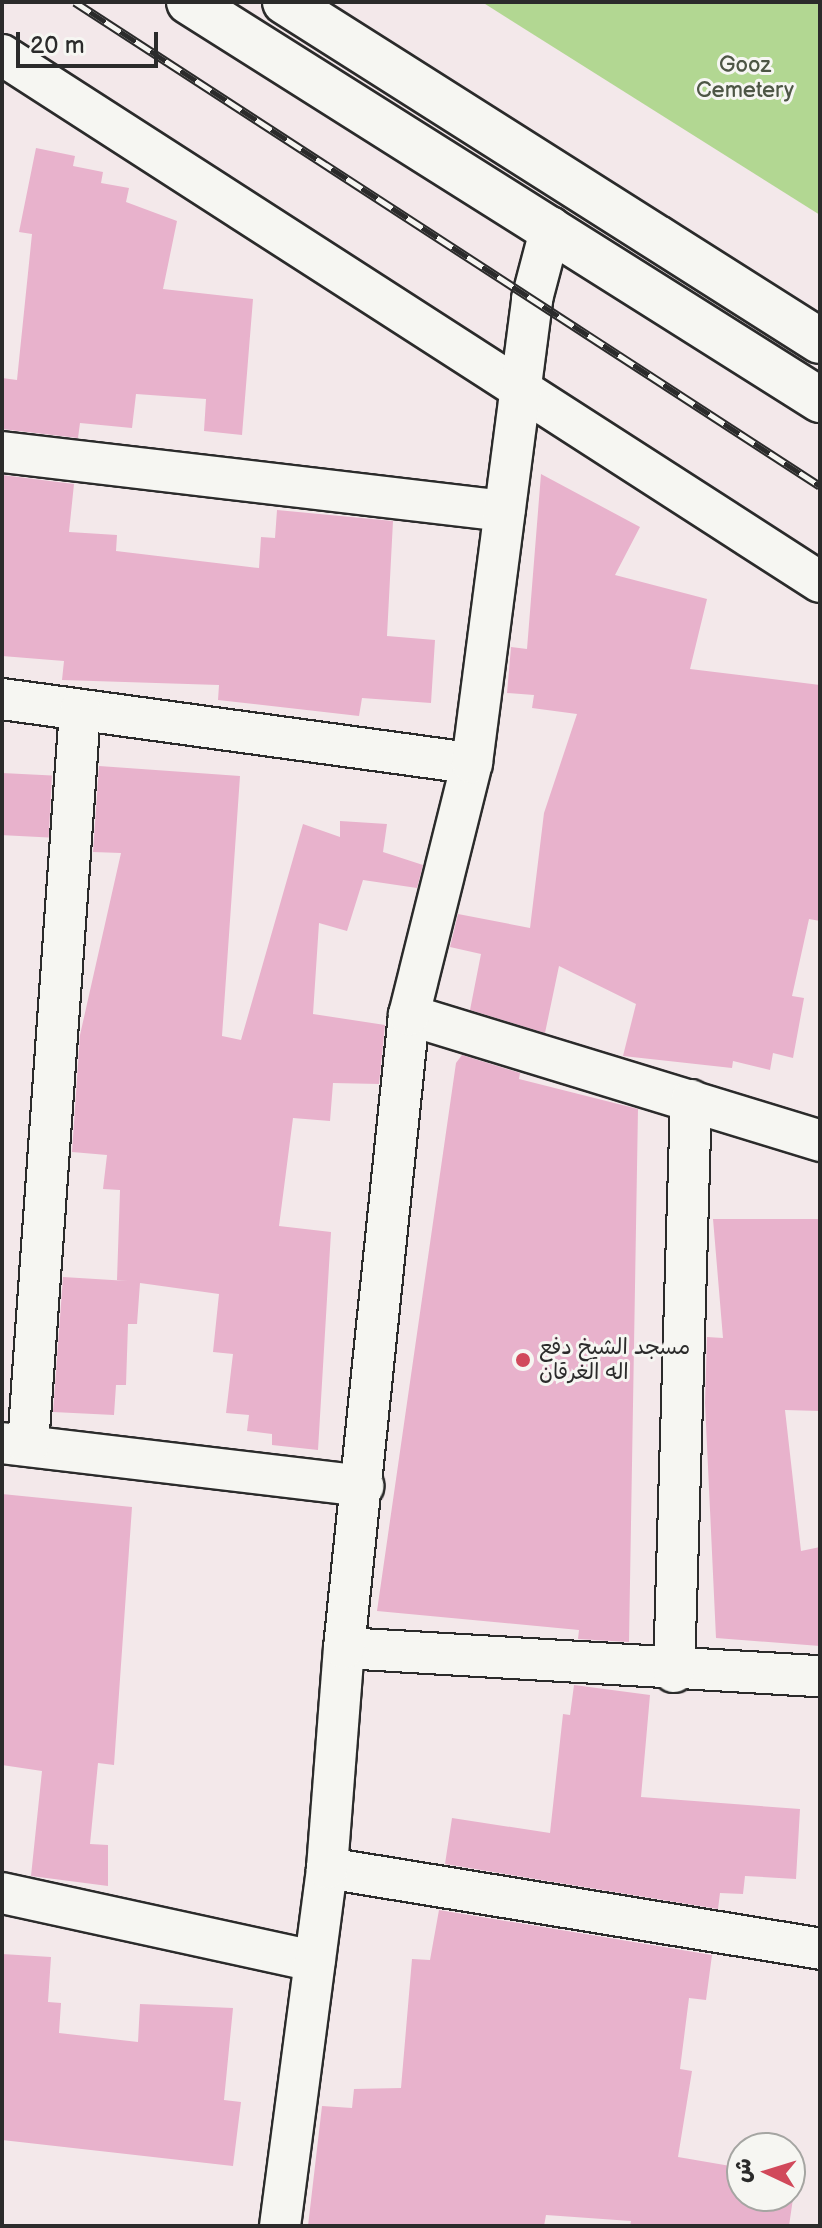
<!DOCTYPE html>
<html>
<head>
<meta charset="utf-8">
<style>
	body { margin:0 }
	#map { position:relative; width:822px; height:2228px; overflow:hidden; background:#f3e8ea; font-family:"Balsamiq Sans","Playpen Sans Arabic",sans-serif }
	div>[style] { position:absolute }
	.green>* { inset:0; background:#b2d792 }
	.building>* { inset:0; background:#e8b2cc; transform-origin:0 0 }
	.roads { filter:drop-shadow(2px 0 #2b2b2b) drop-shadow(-2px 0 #2b2b2b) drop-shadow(0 2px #2b2b2b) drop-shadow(0 -2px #2b2b2b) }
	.minor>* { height:40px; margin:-20px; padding:0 20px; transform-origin:20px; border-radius:20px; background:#f6f6f2 }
	.secondary>* { height:44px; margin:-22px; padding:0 22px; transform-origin:22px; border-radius:22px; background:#f6f6f2 }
	.rail>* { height:9px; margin-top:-4.5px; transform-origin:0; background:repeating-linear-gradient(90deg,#f6f6f2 0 18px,#2b2b2b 0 36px); box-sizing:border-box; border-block:2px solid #2b2b2b }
	.dots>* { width:22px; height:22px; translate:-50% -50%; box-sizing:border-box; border:4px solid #f6f6f2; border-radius:50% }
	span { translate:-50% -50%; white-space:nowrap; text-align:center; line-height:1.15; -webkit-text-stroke:6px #f6f6f2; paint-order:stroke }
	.park-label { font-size:22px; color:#4d5645 }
	.poi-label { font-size:22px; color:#2b2b2b }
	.left { translate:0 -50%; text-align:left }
	.frame { position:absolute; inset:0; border:4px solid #2b2b2b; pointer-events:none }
	.north { position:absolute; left:726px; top:2132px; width:80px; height:80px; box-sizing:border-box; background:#f6f6f2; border:2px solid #a5a5a2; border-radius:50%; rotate:274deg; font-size:22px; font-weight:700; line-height:32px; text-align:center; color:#2b2b2b }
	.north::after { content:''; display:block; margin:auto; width:28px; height:36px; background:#d1495b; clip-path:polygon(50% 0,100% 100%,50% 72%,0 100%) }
	.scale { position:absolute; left:16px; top:32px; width:142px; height:36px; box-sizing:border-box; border:4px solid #2b2b2b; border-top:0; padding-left:10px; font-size:24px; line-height:28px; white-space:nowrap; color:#2b2b2b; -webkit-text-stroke:6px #f6f6f2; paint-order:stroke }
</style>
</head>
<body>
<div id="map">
	<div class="green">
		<i style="clip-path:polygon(482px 2px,820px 2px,820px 215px)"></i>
	</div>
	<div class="building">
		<i style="clip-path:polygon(36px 148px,75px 156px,73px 166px,103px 172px,101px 183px,129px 188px,126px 202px,177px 221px,163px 289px,253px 299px,242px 435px,204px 431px,206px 399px,136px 394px,132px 428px,80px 423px,78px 438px,2px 429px,2px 378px,17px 380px,32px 234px,19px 232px)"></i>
		<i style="clip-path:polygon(541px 474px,640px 527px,615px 575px,707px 599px,690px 669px,820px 685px,820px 921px,809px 919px,792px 996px,804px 998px,793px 1058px,773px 1053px,770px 1070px,733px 1061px,732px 1068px,623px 1056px,636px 1004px,559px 966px,545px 1033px,470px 1010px,481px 954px,450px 947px,458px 914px,530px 928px,544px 813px,577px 714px,532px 708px,534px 695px,507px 693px,511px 647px,527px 649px)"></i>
		<i style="clip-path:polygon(2px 475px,74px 484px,69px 532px,117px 535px,116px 551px,259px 568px,261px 537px,275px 538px,277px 510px,393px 521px,387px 636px,435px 640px,431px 703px,362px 698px,359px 716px,218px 700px,219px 685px,62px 680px,64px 661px,2px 656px)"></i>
		<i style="clip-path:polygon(99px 766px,240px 776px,222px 1036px,241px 1040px,303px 824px,340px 837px,340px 821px,387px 824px,383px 852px,423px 865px,417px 888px,363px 880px,347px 931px,319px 923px,313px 1014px,385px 1025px,379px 1084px,333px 1083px,330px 1121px,293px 1118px,279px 1226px,331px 1232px,318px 1450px,272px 1445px,272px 1434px,247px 1431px,249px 1415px,226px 1413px,233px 1354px,213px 1352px,219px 1294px,140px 1283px,137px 1324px,128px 1324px,126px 1385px,116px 1385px,114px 1415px,53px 1412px,63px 1277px,128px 1281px,117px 1280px,120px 1190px,103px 1189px,107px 1155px,72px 1152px,80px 1035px,121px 853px,93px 852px)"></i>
		<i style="left:2px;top:773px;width:50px;height:62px;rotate:3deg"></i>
		<i style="clip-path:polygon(462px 1055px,520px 1073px,519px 1079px,638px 1109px,629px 1642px,578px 1639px,579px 1630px,377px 1611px,456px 1063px)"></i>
		<i style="clip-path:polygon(713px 1219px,820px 1219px,820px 1411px,785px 1410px,801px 1551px,820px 1547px,820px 1646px,716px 1638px,705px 1403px,707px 1337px,723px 1338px)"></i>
		<i style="clip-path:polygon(2px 1494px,132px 1507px,114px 1765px,98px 1763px,90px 1844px,108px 1845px,108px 1886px,31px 1876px,42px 1771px,2px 1765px)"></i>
		<i style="clip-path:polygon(574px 1685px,650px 1695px,641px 1797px,800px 1809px,796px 1879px,745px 1876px,743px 1894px,720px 1893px,718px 1909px,445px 1864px,452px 1818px,550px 1833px,563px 1714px,570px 1715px)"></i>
		<i style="clip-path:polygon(439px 1910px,712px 1955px,706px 2000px,689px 1998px,680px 2069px,692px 2071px,678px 2157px,742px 2168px,742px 2196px,790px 2196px,790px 2177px,796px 2178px,789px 2226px,630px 2226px,631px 2221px,546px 2215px,544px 2226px,308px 2226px,322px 2106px,352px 2108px,354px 2089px,401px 2088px,412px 1959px,430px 1960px)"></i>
		<i style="clip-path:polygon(2px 1954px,51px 1957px,48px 2002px,61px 2003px,59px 2033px,138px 2042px,140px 2004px,233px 2008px,224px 2100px,241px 2102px,233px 2166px,2px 2140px)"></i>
	</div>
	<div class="roads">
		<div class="minor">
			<i style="left:2px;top:55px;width:973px;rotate:32.79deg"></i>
			<i style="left:2px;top:452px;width:506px;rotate:6.69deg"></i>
			<i style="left:2px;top:699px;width:474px;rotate:7.8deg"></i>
			<i style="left:409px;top:1015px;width:430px;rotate:17deg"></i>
			<i style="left:2px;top:1443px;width:364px;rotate:6.8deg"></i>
			<i style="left:28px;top:1445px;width:737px;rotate:-85.95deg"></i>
			<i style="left:344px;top:1648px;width:477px;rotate:3.4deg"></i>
			<i style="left:674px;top:1672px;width:572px;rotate:-88.3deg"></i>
			<i style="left:327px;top:1868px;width:500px;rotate:9.3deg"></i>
			<i style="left:2px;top:1893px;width:320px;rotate:12.3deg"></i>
			<i style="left:280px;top:2226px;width:361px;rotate:-82.5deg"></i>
			<i style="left:327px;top:1868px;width:221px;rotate:-85.6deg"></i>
			<i style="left:344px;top:1648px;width:636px;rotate:-84.14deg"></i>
			<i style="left:409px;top:1015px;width:260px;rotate:-76deg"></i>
			<i style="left:472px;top:763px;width:468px;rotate:-82.6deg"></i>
			<i style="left:532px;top:299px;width:74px;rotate:-75.2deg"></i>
		</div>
		<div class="secondary">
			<i style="left:189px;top:2px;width:746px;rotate:32.24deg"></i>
			<i style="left:285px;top:2px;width:633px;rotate:32.36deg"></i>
		</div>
	</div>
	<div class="rail">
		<i style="left:75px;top:2px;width:888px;rotate:33.01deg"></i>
	</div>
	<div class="dots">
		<i style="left:523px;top:1360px;background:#d1495b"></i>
	</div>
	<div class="park-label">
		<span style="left:745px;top:78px">Gooz<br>Cemetery</span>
	</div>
	<div class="poi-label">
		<span class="left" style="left:539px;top:1360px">مسجد الشيخ دفع<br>اله الغرقان</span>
	</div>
	<div class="frame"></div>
	<div class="north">ش</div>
	<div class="scale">20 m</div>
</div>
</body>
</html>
